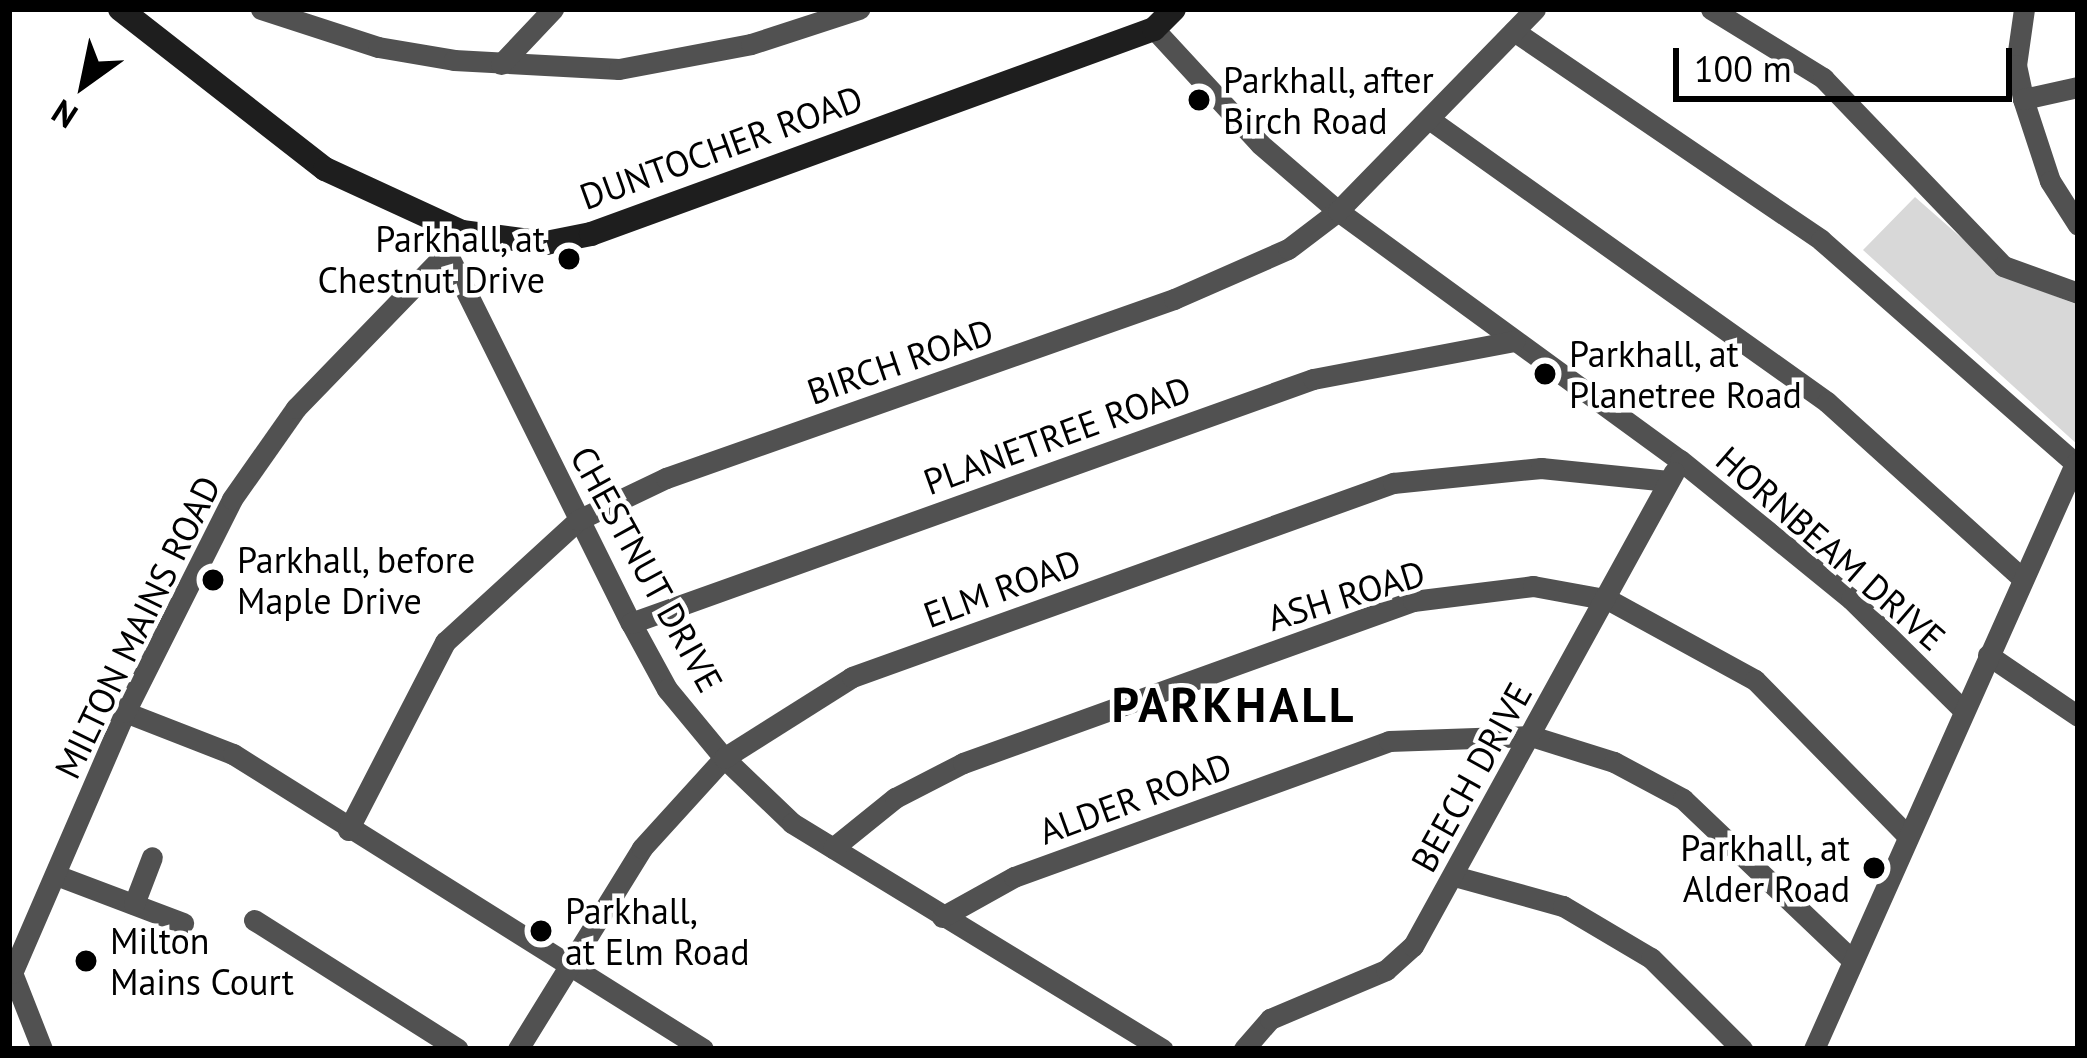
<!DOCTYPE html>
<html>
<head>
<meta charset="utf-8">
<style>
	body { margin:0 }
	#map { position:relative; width:2087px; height:1058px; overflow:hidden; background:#fff; font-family:"PT Sans",sans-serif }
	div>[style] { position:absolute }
	.green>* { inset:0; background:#d8d8d8 }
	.minor>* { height:21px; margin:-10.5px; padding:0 10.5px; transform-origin:10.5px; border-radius:10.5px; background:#515151 }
	.secondary>* { height:24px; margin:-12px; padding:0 12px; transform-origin:12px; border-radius:12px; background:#1e1e1e }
	.dots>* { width:33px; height:33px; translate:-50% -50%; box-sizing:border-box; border:6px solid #fff; border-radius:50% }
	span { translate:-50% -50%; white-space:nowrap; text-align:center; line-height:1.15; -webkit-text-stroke:9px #fff; paint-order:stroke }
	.poi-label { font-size:36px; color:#000 }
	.left { translate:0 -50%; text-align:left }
	.right { translate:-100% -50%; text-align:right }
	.street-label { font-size:36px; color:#000 }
	.district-label { font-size:48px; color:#000; font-weight:700; letter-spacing:3px }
	.frame { position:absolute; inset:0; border:12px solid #000; pointer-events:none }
	.north { position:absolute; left:24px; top:24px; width:120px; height:120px; -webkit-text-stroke:9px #fff; paint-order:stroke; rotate:213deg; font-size:33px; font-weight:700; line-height:48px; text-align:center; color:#000 }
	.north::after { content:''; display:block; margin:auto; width:42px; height:54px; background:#000; clip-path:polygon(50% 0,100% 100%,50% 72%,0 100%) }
	.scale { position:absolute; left:1673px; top:48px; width:339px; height:54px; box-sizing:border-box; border:6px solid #000; border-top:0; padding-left:15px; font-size:36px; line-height:42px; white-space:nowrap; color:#000; -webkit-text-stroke:9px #fff; paint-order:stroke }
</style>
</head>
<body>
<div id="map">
	<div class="green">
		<i style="clip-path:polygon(1915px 197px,2006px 277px,2078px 305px,2078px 445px,1863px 250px)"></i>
	</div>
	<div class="minor">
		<i style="left:261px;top:9px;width:123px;rotate:18deg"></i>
		<i style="left:378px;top:47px;width:77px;rotate:9.7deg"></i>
		<i style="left:454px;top:60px;width:165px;rotate:3.1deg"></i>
		<i style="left:619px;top:69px;width:134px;rotate:-10.7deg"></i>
		<i style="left:751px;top:44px;width:114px;rotate:-18deg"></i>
		<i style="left:1711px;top:9px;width:132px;rotate:31.6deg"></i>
		<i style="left:1823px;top:78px;width:260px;rotate:46.2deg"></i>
		<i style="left:2003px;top:266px;width:80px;rotate:19.8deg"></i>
		<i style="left:2024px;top:9px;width:57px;rotate:98.1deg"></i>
		<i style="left:2016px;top:65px;width:35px;rotate:78deg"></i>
		<i style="left:2023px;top:99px;width:86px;rotate:71.8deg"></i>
		<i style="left:2050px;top:181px;width:52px;rotate:57.5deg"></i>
		<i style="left:1154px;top:29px;width:156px;rotate:47.3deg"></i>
		<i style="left:1260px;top:144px;width:103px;rotate:40.7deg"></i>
		<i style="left:1338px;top:211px;width:423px;rotate:36.1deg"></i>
		<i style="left:1680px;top:460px;width:220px;rotate:39.1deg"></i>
		<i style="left:1851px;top:599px;width:158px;rotate:44.7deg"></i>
		<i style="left:1514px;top:31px;width:371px;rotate:34.2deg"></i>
		<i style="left:1821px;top:240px;width:342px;rotate:41.3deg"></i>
		<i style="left:501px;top:64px;width:76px;rotate:-46.6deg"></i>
		<i style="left:2023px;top:99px;width:56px;rotate:-12.3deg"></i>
		<i style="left:1429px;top:119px;width:488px;rotate:35.4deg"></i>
		<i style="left:1827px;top:402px;width:263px;rotate:42.1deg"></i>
		<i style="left:448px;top:255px;width:411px;rotate:63.6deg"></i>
		<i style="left:631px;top:623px;width:75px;rotate:61.4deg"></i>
		<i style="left:667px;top:689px;width:89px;rotate:50.4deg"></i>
		<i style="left:724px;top:758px;width:94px;rotate:43.7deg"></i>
		<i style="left:792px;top:823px;width:434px;rotate:31.4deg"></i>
		<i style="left:631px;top:623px;width:724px;rotate:-19.69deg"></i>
		<i style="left:1313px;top:379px;width:205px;rotate:-10.7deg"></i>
		<i style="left:1988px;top:655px;width:109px;rotate:34.1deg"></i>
		<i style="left:125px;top:712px;width:116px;rotate:21.3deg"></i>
		<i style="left:233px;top:754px;width:555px;rotate:32.11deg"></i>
		<i style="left:348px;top:830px;width:212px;rotate:-62.7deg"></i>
		<i style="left:445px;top:642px;width:180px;rotate:-42.5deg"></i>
		<i style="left:578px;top:520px;width:98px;rotate:-25.5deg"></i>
		<i style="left:666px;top:478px;width:539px;rotate:-19.41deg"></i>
		<i style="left:1174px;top:299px;width:124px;rotate:-23.7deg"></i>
		<i style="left:1288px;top:249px;width:63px;rotate:-37.2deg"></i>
		<i style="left:1338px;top:211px;width:282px;rotate:-45.7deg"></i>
		<i style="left:833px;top:848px;width:80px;rotate:-38.9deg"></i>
		<i style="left:895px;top:798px;width:76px;rotate:-27.2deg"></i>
		<i style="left:963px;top:763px;width:478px;rotate:-19.8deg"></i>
		<i style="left:1413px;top:601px;width:121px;rotate:-7.1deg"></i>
		<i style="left:1533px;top:586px;width:77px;rotate:10.4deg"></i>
		<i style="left:1609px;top:600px;width:166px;rotate:28.7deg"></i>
		<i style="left:1755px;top:680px;width:217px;rotate:45.6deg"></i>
		<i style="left:56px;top:875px;width:136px;rotate:20.7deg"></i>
		<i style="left:1454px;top:876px;width:113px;rotate:15.4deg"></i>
		<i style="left:1563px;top:906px;width:102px;rotate:30.6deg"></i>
		<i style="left:1651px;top:958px;width:129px;rotate:45deg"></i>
		<i style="left:134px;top:904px;width:50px;rotate:-69deg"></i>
		<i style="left:942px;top:917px;width:82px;rotate:-29.1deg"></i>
		<i style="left:1014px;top:877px;width:399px;rotate:-19.9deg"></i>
		<i style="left:1389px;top:741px;width:142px;rotate:-2deg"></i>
		<i style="left:1531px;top:736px;width:87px;rotate:17.4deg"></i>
		<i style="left:1614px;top:762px;width:78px;rotate:28.2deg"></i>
		<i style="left:1683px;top:799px;width:233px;rotate:43.6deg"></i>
		<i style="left:254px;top:920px;width:241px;rotate:32.3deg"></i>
		<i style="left:42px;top:1049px;width:82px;rotate:-111.5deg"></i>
		<i style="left:12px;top:973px;width:284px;rotate:-66.6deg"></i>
		<i style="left:125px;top:712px;width:238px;rotate:-63.3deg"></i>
		<i style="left:232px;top:499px;width:111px;rotate:-54.9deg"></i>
		<i style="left:296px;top:408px;width:224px;rotate:-45.9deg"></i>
		<i style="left:518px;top:1049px;width:236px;rotate:-58.3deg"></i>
		<i style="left:642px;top:848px;width:122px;rotate:-47.7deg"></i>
		<i style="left:724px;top:758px;width:151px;rotate:-32.3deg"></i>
		<i style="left:852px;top:677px;width:575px;rotate:-19.73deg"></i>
		<i style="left:1393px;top:483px;width:149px;rotate:-5.8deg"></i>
		<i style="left:1541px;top:468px;width:128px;rotate:5.8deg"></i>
		<i style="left:1244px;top:1049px;width:40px;rotate:-49deg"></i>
		<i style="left:1270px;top:1019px;width:126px;rotate:-22.9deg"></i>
		<i style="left:1386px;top:970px;width:36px;rotate:-42deg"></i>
		<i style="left:1413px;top:946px;width:541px;rotate:-61.16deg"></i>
		<i style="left:1814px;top:1049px;width:641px;rotate:-65.96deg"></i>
	</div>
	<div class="secondary">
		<i style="left:120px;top:9px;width:260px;rotate:38deg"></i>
		<i style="left:325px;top:169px;width:151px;rotate:24.7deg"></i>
		<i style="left:462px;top:232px;width:85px;rotate:7.5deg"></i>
		<i style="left:546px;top:243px;width:46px;rotate:-11.3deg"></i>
		<i style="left:591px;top:234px;width:599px;rotate:-20.01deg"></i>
		<i style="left:1154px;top:29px;width:28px;rotate:-45deg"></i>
	</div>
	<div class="dots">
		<i style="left:1199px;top:100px;background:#000"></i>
		<i style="left:569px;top:259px;background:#000"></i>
		<i style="left:1545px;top:374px;background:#000"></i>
		<i style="left:213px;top:580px;background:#000"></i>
		<i style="left:1874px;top:868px;background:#000"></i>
		<i style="left:541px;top:931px;background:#000"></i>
		<i style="left:86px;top:961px;background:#000"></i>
	</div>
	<div class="poi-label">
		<span class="left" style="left:1223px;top:100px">Parkhall, after<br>Birch Road</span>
		<span class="right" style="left:545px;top:259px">Parkhall, at<br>Chestnut Drive</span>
		<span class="left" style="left:1569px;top:374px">Parkhall, at<br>Planetree Road</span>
		<span class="left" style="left:237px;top:580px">Parkhall, before<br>Maple Drive</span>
		<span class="right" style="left:1850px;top:868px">Parkhall, at<br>Alder Road</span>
		<span class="left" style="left:565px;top:931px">Parkhall,<br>at Elm Road</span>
		<span class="left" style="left:110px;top:961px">Milton<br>Mains Court</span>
	</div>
	<div class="street-label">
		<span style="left:721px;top:147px;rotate:-20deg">DUNTOCHER ROAD</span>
		<span style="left:900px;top:361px;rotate:-19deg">BIRCH ROAD</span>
		<span style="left:1057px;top:435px;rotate:-20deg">PLANETREE ROAD</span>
		<span style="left:1831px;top:548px;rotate:41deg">HORNBEAM DRIVE</span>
		<span style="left:647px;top:569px;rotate:61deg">CHESTNUT DRIVE</span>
		<span style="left:1002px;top:588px;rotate:-20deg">ELM ROAD</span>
		<span style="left:1346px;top:595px;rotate:-17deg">ASH ROAD</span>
		<span style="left:137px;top:627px;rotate:-64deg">MILTON MAINS ROAD</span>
		<span style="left:1471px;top:777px;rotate:-61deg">BEECH DRIVE</span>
		<span style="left:1135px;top:798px;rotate:-20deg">ALDER ROAD</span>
	</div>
	<div class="district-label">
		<span style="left:1234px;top:705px">PARKHALL</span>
	</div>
	<div class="frame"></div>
	<div class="north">N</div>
	<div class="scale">100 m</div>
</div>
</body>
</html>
